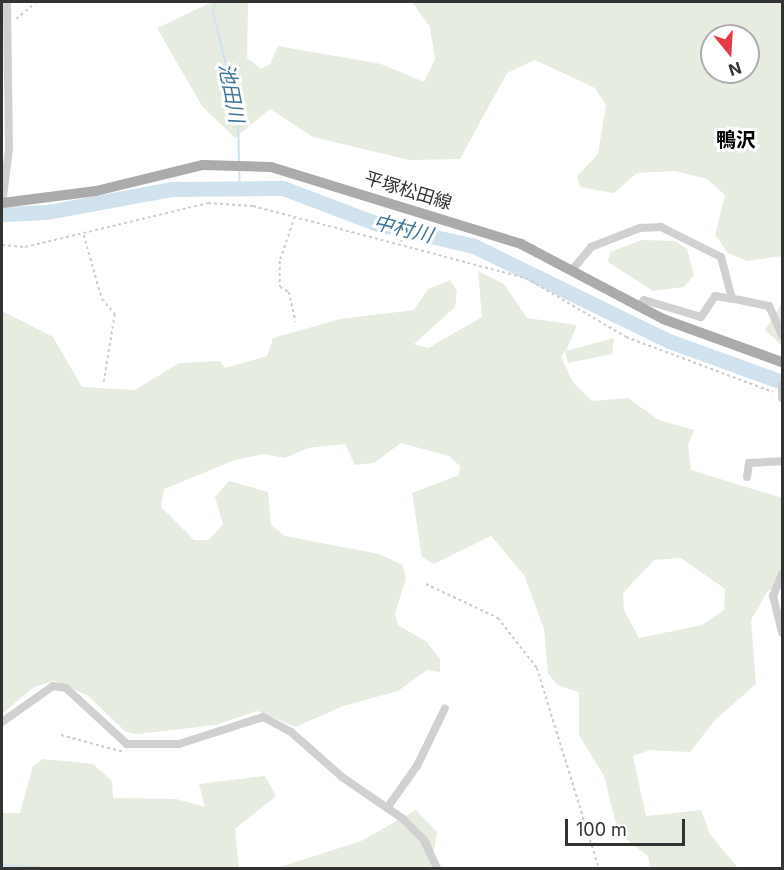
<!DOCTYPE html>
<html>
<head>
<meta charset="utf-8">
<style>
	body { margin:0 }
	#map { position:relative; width:784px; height:870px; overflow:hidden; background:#fff; font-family:Inter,"Noto Sans JP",sans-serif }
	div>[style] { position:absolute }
	.green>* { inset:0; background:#e6ecdf }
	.stream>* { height:2px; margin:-1px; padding:0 1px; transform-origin:1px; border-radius:1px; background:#cfe2ee }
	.river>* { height:15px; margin:-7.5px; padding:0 7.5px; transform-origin:7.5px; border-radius:7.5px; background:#cfe2ee }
	.path>* { height:1.5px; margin-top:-0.75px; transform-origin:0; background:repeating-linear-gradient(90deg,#cdcdcd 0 3px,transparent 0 6px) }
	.minor>* { height:8px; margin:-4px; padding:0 4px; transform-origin:4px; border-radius:4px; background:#d0d0d0 }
	.major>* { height:10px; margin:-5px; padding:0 5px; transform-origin:5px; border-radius:5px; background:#ababab }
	span { translate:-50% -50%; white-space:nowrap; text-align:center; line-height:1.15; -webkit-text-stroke:6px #fff; paint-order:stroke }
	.street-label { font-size:18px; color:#333 }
	.water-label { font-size:20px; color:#3f7597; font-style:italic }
	.neighbourhood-label { font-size:20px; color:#000; font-weight:700 }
	.frame { position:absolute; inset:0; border:3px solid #333; pointer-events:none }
	.north { position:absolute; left:700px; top:24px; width:60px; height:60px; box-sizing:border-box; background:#fff; border:2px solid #adadad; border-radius:50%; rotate:162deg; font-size:16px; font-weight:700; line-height:24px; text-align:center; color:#333 }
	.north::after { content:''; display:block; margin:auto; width:21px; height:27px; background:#e63946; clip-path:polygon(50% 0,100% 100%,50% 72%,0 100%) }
	.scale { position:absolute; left:565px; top:819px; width:120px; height:27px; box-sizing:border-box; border:3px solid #333; border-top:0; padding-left:8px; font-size:18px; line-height:21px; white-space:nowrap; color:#333; -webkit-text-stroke:4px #fff; paint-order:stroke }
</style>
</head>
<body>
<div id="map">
	<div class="green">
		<i style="clip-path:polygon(evenodd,212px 2px,248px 2px,247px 58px,261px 69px,270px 64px,278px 46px,381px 64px,424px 82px,435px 59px,430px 27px,412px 2px,782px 2px,782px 256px,747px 261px,728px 253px,715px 235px,725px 195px,707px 179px,675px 171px,637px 173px,614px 193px,580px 187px,577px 176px,598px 154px,606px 105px,595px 88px,535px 60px,507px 73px,460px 159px,409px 160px,313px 137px,270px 109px,235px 138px,202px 106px,157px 28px,212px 2px,712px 36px,748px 36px,748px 72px,712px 72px,712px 36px)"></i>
		<i style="clip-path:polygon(642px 240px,675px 241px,687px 249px,694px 275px,684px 287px,653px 291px,608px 262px,610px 252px)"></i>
		<i style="clip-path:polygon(evenodd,478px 271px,504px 284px,527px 318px,577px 325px,566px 351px,614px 338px,612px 354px,568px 363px,565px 351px,561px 357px,573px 382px,592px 401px,628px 398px,659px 420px,694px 430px,688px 445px,691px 470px,782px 498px,782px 582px,767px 592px,751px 620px,756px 684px,715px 720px,690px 752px,650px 750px,633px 756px,646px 816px,701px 810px,710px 834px,738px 868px,650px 868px,648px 856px,626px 839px,615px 820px,604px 776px,579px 735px,579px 692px,557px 685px,548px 673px,544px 629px,524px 575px,491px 536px,434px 564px,422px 557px,412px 493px,459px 475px,460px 466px,449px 456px,401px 443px,374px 463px,355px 465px,345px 444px,308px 448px,285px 458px,264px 454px,235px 460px,164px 489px,161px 507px,194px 540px,209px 540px,223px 524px,215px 497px,229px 481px,268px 492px,271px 525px,285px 536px,379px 554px,403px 565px,406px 579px,395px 613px,398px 625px,427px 642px,440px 659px,440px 672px,427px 670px,398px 691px,343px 706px,296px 727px,257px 711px,216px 725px,137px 734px,126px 732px,87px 695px,54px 681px,34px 687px,2px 714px,2px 311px,53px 337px,82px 387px,135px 390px,179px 363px,220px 361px,225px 368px,267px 356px,273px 338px,340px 319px,414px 310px,428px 289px,450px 280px,457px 291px,455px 307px,414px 344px,428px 348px,482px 317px,478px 271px,681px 558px,725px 589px,724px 610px,702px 625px,639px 638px,624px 610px,623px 593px,654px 560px,681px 558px)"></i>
		<i style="clip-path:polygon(782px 303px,782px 346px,765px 330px)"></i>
		<i style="clip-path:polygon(43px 759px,93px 764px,112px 781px,113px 798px,176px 799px,205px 807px,199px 784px,265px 776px,276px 796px,235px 829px,239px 868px,2px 868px,2px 813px,20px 813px,33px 766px)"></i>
		<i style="clip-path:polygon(416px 810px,437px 832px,431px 868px,277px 868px,361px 841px)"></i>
	</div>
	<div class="stream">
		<i style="left:215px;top:2px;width:10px;rotate:101deg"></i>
		<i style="left:213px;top:12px;width:105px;rotate:76.2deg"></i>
		<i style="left:238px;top:114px;width:49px;rotate:88.8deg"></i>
		<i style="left:239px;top:169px;width:18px;rotate:87deg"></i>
		<i style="left:2px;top:865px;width:39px;rotate:4deg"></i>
	</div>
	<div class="river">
		<i style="left:2px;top:214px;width:45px;rotate:-2.5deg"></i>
		<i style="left:47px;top:212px;width:126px;rotate:-10.5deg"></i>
		<i style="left:171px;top:189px;width:112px;rotate:-0.5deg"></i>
		<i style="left:283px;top:188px;width:102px;rotate:20.8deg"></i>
		<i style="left:378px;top:224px;width:98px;rotate:12.9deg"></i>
		<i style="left:474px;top:246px;width:217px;rotate:26deg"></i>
		<i style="left:669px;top:341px;width:120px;rotate:19.9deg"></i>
	</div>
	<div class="path">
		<i style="left:16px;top:19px;width:26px;rotate:-40deg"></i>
		<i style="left:295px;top:217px;width:46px;rotate:108.8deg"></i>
		<i style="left:280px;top:261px;width:26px;rotate:90deg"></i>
		<i style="left:280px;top:287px;width:10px;rotate:29deg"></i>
		<i style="left:289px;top:292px;width:31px;rotate:77deg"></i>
		<i style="left:84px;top:235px;width:66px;rotate:74.3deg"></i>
		<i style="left:102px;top:299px;width:20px;rotate:49deg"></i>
		<i style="left:115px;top:314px;width:69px;rotate:99.2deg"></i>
		<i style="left:401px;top:242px;width:20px;rotate:-72deg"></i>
		<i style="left:2px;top:245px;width:23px;rotate:5deg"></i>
		<i style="left:25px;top:247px;width:188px;rotate:-13.5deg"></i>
		<i style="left:208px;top:203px;width:45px;rotate:3.8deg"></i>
		<i style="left:253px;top:206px;width:282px;rotate:14.8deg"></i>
		<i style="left:526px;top:278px;width:116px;rotate:30.5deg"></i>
		<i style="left:626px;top:337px;width:157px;rotate:20.5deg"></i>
		<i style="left:426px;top:584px;width:80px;rotate:25.3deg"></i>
		<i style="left:498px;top:618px;width:63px;rotate:52deg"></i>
		<i style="left:537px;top:668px;width:209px;rotate:72.8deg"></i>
		<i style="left:61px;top:735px;width:65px;rotate:15.1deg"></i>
	</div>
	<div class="minor">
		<i style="left:2px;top:204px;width:55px;rotate:-82.7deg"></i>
		<i style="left:9px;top:149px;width:147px;rotate:-90.8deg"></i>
		<i style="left:572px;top:270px;width:30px;rotate:-50deg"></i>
		<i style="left:591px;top:247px;width:53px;rotate:-21.2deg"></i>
		<i style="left:640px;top:228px;width:21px;rotate:-3deg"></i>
		<i style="left:661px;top:227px;width:67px;rotate:26.6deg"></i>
		<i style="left:721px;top:257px;width:43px;rotate:75.3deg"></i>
		<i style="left:638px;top:307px;width:9px;rotate:-49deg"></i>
		<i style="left:644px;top:300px;width:59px;rotate:16.6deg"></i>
		<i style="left:701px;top:317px;width:25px;rotate:-56deg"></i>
		<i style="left:715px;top:296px;width:25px;rotate:9deg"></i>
		<i style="left:740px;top:300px;width:30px;rotate:12deg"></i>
		<i style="left:769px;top:306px;width:32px;rotate:66deg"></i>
		<i style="left:782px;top:385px;width:13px;rotate:90deg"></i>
		<i style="left:747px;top:477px;width:14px;rotate:-82deg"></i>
		<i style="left:749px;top:463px;width:33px;rotate:-3deg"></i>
		<i style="left:782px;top:574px;width:24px;rotate:112deg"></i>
		<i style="left:773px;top:596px;width:38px;rotate:76deg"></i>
		<i style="left:2px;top:722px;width:62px;rotate:-35.2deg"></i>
		<i style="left:53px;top:686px;width:13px;rotate:9deg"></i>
		<i style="left:66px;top:688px;width:83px;rotate:42.6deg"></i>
		<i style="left:127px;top:744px;width:52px"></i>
		<i style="left:179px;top:744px;width:88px;rotate:-17.8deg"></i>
		<i style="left:263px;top:717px;width:32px;rotate:28deg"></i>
		<i style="left:291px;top:732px;width:68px;rotate:41.4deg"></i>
		<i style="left:342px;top:777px;width:74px;rotate:34.5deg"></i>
		<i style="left:403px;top:819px;width:30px;rotate:45deg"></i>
		<i style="left:424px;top:840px;width:31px;rotate:65deg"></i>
		<i style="left:387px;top:808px;width:52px;rotate:-54.5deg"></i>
		<i style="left:417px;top:766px;width:64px;rotate:-64.2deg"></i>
	</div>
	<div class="major">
		<i style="left:2px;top:203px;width:95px;rotate:-7.3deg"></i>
		<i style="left:96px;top:191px;width:110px;rotate:-13.7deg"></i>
		<i style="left:203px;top:165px;width:68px;rotate:1.7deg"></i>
		<i style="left:271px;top:167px;width:262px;rotate:17.1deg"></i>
		<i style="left:521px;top:244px;width:161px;rotate:27.8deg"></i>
		<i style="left:663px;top:319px;width:127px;rotate:19.9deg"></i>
	</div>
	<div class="street-label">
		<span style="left:408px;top:191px;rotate:17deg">平塚松田線</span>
	</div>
	<div class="water-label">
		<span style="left:231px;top:93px;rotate:79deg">池田川</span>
		<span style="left:403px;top:229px;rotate:14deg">中村川</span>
	</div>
	<div class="neighbourhood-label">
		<span style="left:736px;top:140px">鴨沢</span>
	</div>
	<div class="frame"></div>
	<div class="north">N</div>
	<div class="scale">100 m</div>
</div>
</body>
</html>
